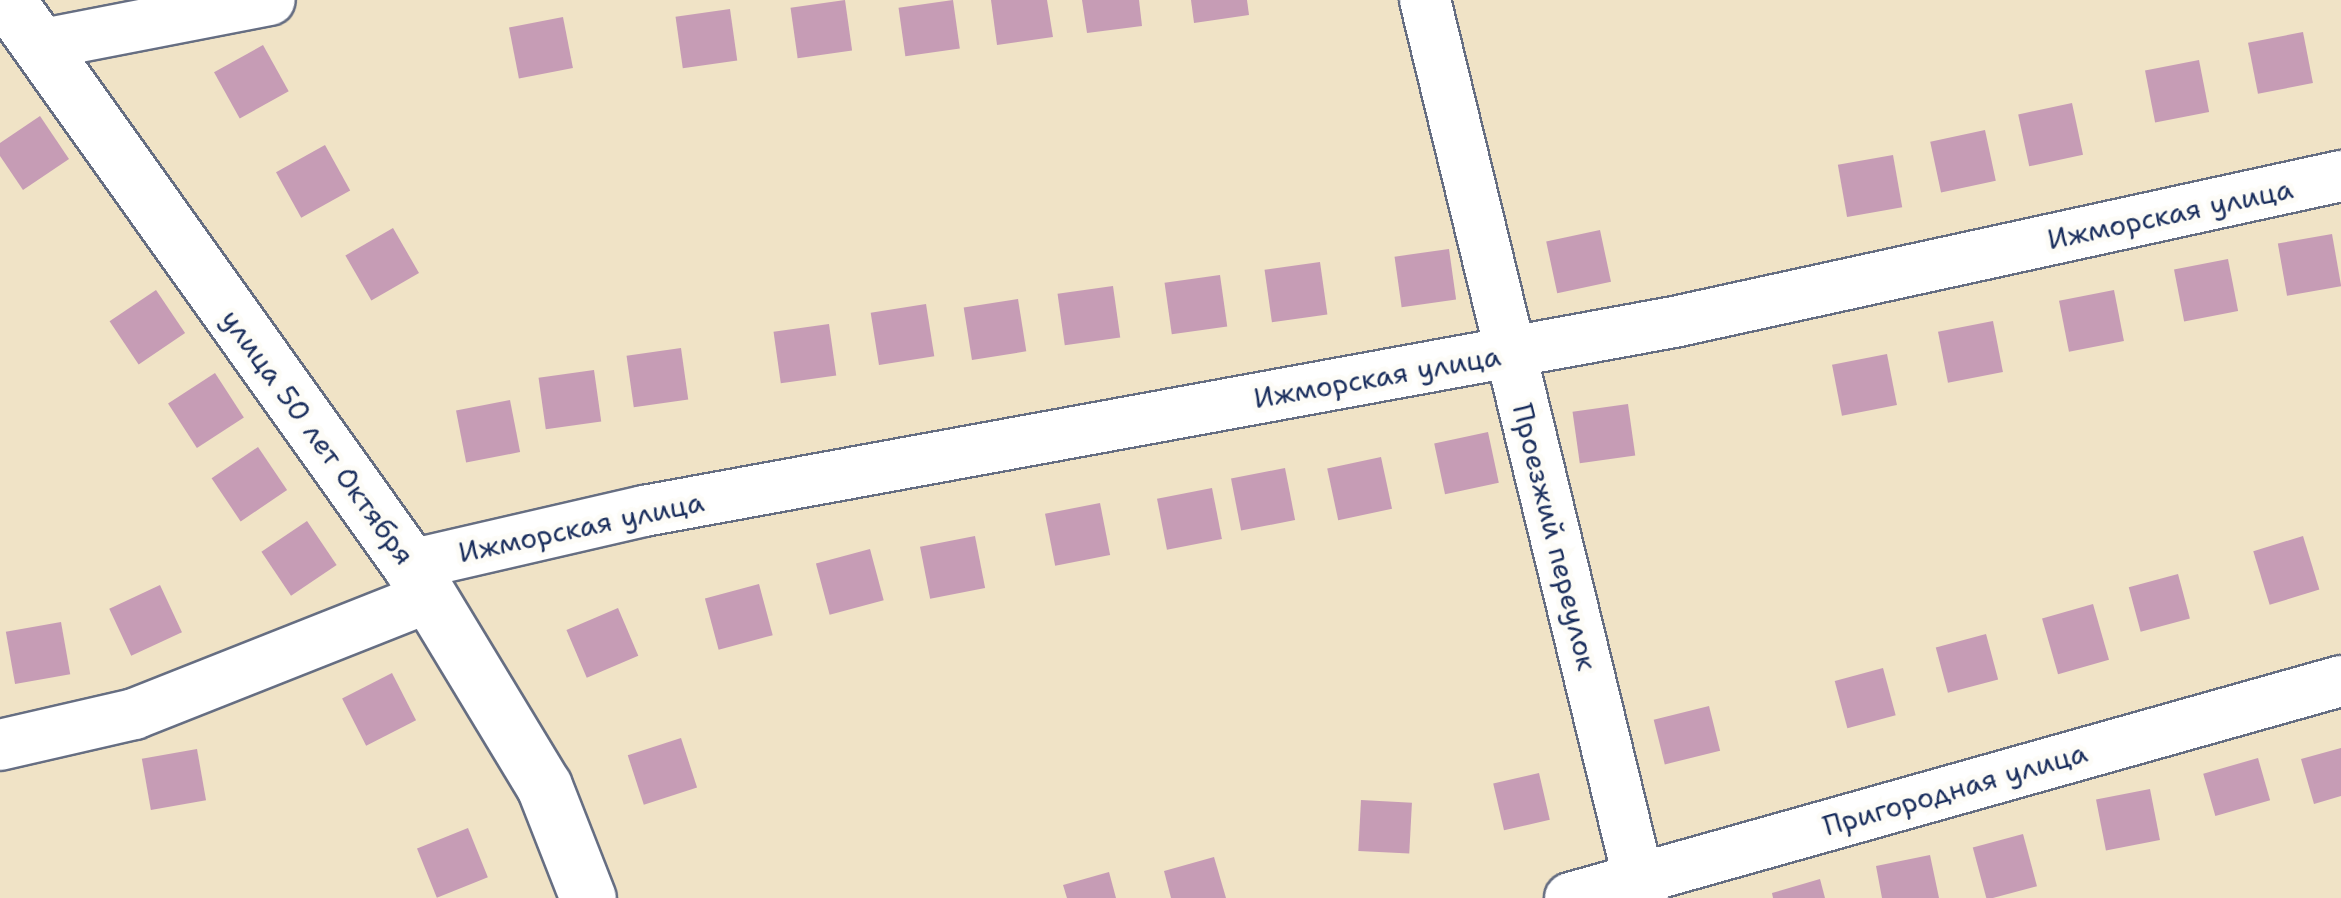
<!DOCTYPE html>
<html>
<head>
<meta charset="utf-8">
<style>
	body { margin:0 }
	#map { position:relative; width:2341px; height:898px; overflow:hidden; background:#f0e3c6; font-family:"Shantell Sans",sans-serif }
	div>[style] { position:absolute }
	.building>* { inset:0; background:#c69cb5; transform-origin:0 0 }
	.roads { filter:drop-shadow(2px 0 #666e82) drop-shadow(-2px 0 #666e82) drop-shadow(0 2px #666e82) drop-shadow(0 -2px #666e82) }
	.minor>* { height:50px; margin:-25px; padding:0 25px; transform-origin:25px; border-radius:25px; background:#fff }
	.major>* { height:55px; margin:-27.5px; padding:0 27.5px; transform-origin:27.5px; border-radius:27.5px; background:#fff }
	span { translate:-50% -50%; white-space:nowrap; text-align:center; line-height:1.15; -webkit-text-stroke:10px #fdfcf7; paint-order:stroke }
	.street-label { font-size:28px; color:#1b2f5e }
</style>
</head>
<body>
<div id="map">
	<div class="building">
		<i style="left:845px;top:0;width:51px;height:55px;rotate:82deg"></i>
		<i style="left:953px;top:0;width:49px;height:55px;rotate:82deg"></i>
		<i style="clip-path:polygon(991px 0,1047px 0,1053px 37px,997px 45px)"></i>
		<i style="clip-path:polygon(1082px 0,1139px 0,1142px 26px,1087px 33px)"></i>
		<i style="clip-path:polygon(1191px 0,1247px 0,1249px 15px,1194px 23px)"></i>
		<i style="left:730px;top:9px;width:52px;height:55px;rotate:82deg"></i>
		<i style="left:563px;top:17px;width:52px;height:55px;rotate:79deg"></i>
		<i style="left:2303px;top:32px;width:52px;height:56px;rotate:79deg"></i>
		<i style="left:263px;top:45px;width:53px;height:56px;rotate:61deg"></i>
		<i style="left:2199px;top:60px;width:53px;height:55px;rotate:79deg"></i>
		<i style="left:2072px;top:103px;width:53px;height:55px;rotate:78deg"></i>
		<i style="clip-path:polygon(40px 116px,69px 159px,23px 190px,0 156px,0 143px)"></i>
		<i style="left:1985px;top:130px;width:52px;height:56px;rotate:78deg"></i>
		<i style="left:325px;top:145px;width:52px;height:56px;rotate:61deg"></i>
		<i style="left:1893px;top:155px;width:53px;height:56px;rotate:80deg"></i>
		<i style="left:393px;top:228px;width:52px;height:55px;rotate:60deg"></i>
		<i style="left:1600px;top:230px;width:53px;height:55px;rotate:78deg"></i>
		<i style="left:2332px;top:234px;width:53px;height:55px;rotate:80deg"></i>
		<i style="left:1449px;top:249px;width:51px;height:55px;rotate:82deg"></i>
		<i style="left:2228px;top:259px;width:53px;height:55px;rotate:79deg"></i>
		<i style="left:1320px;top:262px;width:53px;height:56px;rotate:82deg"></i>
		<i style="left:1220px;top:275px;width:52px;height:56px;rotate:82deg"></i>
		<i style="left:1113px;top:286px;width:52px;height:56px;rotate:82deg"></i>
		<i style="left:156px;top:290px;width:52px;height:56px;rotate:56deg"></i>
		<i style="left:2114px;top:290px;width:52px;height:56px;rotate:79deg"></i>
		<i style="left:1018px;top:299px;width:53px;height:55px;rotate:81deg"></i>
		<i style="left:926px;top:304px;width:53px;height:56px;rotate:81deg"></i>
		<i style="left:1993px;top:321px;width:52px;height:56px;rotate:79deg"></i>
		<i style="left:829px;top:324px;width:52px;height:56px;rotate:82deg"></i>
		<i style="left:681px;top:348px;width:52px;height:55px;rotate:82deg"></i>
		<i style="left:1887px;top:354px;width:52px;height:56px;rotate:79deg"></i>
		<i style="left:594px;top:370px;width:52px;height:56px;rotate:82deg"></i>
		<i style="left:215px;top:373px;width:53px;height:56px;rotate:57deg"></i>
		<i style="left:510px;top:400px;width:53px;height:55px;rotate:79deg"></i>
		<i style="left:1628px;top:404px;width:52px;height:56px;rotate:82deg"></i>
		<i style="left:1488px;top:432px;width:52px;height:55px;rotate:78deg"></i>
		<i style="left:258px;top:447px;width:52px;height:56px;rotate:56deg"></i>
		<i style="left:1381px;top:457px;width:53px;height:55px;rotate:78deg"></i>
		<i style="left:1285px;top:468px;width:53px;height:55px;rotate:79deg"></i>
		<i style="left:1212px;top:488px;width:52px;height:56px;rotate:79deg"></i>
		<i style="left:1100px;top:503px;width:53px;height:56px;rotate:79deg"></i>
		<i style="left:307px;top:521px;width:53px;height:55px;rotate:56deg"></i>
		<i style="left:975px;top:536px;width:53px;height:56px;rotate:79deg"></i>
		<i style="left:2303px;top:536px;width:56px;height:52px;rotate:73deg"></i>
		<i style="left:870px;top:549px;width:53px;height:56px;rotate:75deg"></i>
		<i style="left:2178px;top:574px;width:46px;height:51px;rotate:75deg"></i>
		<i style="left:759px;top:584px;width:53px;height:56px;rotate:75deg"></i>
		<i style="left:160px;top:585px;width:52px;height:56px;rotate:65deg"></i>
		<i style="left:2093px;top:604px;width:58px;height:53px;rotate:74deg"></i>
		<i style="left:618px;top:608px;width:52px;height:56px;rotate:67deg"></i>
		<i style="left:61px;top:622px;width:53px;height:56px;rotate:80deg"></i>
		<i style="left:1986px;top:634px;width:47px;height:52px;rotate:75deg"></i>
		<i style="left:1883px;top:668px;width:49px;height:50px;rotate:75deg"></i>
		<i style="left:392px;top:673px;width:53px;height:56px;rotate:63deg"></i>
		<i style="left:1709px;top:706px;width:46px;height:57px;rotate:76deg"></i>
		<i style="left:681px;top:738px;width:52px;height:56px;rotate:72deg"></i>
		<i style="clip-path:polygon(2341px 748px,2341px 796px,2314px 804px,2301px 759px)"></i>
		<i style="left:197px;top:749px;width:52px;height:56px;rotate:80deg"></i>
		<i style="left:2258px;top:758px;width:44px;height:57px;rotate:74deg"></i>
		<i style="left:1539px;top:773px;width:48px;height:47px;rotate:77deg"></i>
		<i style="left:2150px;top:789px;width:52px;height:55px;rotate:79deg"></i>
		<i style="left:1361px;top:800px;width:51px;height:51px;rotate:3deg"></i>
		<i style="left:468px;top:828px;width:53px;height:55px;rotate:68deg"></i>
		<i style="left:2023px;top:834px;width:54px;height:52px;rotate:75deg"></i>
		<i style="clip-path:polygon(1930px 855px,1939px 898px,1882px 898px,1876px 866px)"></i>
		<i style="clip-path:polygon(1214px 857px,1226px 898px,1171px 898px,1164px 871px)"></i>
		<i style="clip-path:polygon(1109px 872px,1116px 898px,1067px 898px,1063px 885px)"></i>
		<i style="clip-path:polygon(1820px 879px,1825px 898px,1773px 898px,1772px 893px)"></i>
	</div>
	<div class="roads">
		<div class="minor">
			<i style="left:1425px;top:0;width:924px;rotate:76.35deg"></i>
			<i style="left:38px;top:45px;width:236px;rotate:-11deg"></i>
			<i style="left:410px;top:565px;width:240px;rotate:-13deg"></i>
			<i style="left:644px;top:511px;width:1047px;rotate:-10.4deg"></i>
			<i style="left:1674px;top:322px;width:683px;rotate:-12.35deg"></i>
			<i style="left:0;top:745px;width:138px;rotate:-13deg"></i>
			<i style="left:134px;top:714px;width:318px;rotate:-21.6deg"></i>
			<i style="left:1570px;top:898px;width:801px;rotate:-15.72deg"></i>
		</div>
		<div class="major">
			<i style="left:7px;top:0;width:694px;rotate:54.5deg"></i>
			<i style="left:410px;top:565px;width:258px;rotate:58.8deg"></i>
			<i style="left:544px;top:786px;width:120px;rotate:68.6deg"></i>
		</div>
	</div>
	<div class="street-label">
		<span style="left:2170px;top:214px;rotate:-12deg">Ижморская улица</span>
		<span style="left:1377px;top:377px;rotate:-10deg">Ижморская улица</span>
		<span style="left:318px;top:437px;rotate:54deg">улица 50 лет Октября</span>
		<span style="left:581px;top:527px;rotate:-12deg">Ижморская улица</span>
		<span style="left:1555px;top:537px;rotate:76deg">Проезжий переулок</span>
		<span style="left:1955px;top:789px;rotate:-16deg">Пригородная улица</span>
	</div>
</div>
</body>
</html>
